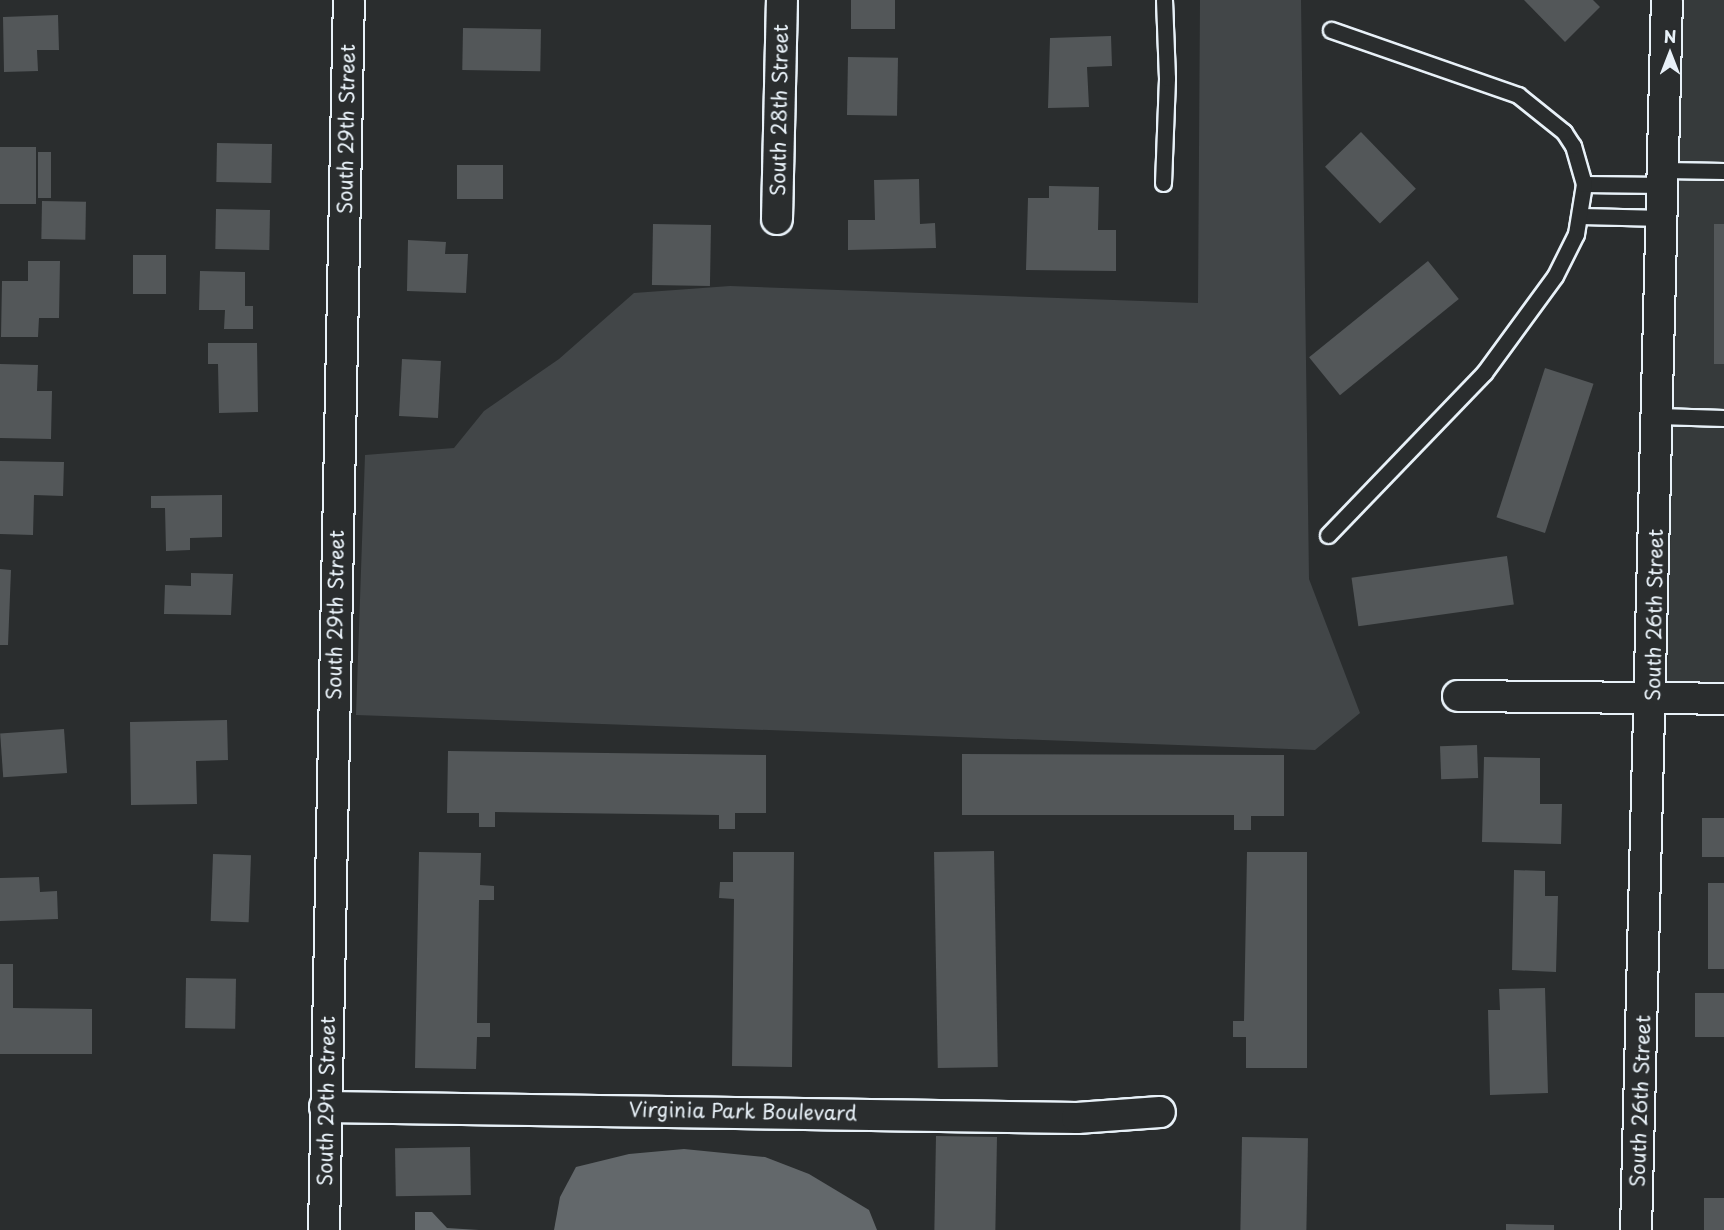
<!DOCTYPE html>
<html>
<head>
<meta charset="utf-8">
<style>
	body { margin:0 }
	#map { position:relative; width:1724px; height:1230px; overflow:hidden; background:#2a2d2e; font-family:"Playpen Sans",sans-serif }
	div>[style] { position:absolute }
	.built>* { inset:0; background:#363a3b }
	.green>* { inset:0; background:#424648 }
	.water>* { inset:0; background:#63686b }
	.building>* { inset:0; background:#535759; transform-origin:0 0 }
	.roads { filter:drop-shadow(2px 0 #e8f1f8) drop-shadow(-2px 0 #e8f1f8) drop-shadow(0 2px #e8f1f8) drop-shadow(0 -2px #e8f1f8) }
	.lane>* { height:15px; margin:-7.5px; padding:0 7.5px; transform-origin:7.5px; border-radius:7.5px; background:#2a2d2e }
	.street>* { height:30px; margin:-15px; padding:0 15px; transform-origin:15px; border-radius:15px; background:#2a2d2e }
	span { translate:-50% -50%; white-space:nowrap; text-align:center; line-height:1.15; -webkit-text-stroke:6px #2a2d2e; paint-order:stroke }
	.street-label { font-size:20px; color:#e8f1f8 }
	.north { position:absolute; left:1640px; top:24px; width:60px; height:60px; -webkit-text-stroke:4px #2a2d2e; paint-order:stroke; rotate:0deg; font-size:16px; font-weight:700; line-height:24px; text-align:center; color:#e8f1f8 }
	.north::after { content:''; display:block; margin:auto; width:21px; height:27px; background:#e8f1f8; clip-path:polygon(50% 0,100% 100%,50% 72%,0 100%) }
</style>
</head>
<body>
<div id="map">
	<div class="built">
		<i style="clip-path:polygon(1683px 0,1724px 0,1724px 682px,1667px 683px)"></i>
	</div>
	<div class="green">
		<i style="clip-path:polygon(1200px 0,1301px 0,1309px 579px,1360px 713px,1315px 750px,356px 715px,365px 455px,454px 448px,484px 411px,559px 359px,634px 293px,730px 286px,1198px 303px)"></i>
	</div>
	<div class="water">
		<i style="clip-path:polygon(684px 1149px,765px 1157px,809px 1174px,869px 1210px,877px 1230px,554px 1230px,560px 1197px,576px 1167px,629px 1154px)"></i>
		<i style="clip-path:polygon(415px 1212px,432px 1212px,447px 1228px,479px 1230px,415px 1230px)"></i>
	</div>
	<div class="building">
		<i style="left:851px;top:0;width:44px;height:29px"></i>
		<i style="clip-path:polygon(1524px 0,1593px 0,1600px 7px,1565px 42px)"></i>
		<i style="clip-path:polygon(58px 15px,59px 50px,37px 50px,38px 71px,4px 72px,3px 17px)"></i>
		<i style="left:463px;top:28px;width:78px;height:42px;rotate:1deg"></i>
		<i style="clip-path:polygon(1111px 36px,1112px 66px,1087px 67px,1089px 107px,1048px 108px,1050px 38px)"></i>
		<i style="left:848px;top:57px;width:50px;height:58px;rotate:1deg"></i>
		<i style="left:1361px;top:132px;width:79px;height:50px;rotate:46deg"></i>
		<i style="left:217px;top:143px;width:55px;height:39px;rotate:1deg"></i>
		<i style="left:0;top:147px;width:36px;height:57px"></i>
		<i style="left:38px;top:152px;width:13px;height:46px"></i>
		<i style="left:457px;top:165px;width:46px;height:34px"></i>
		<i style="clip-path:polygon(919px 179px,920px 224px,935px 223px,936px 248px,848px 250px,848px 220px,875px 220px,874px 180px)"></i>
		<i style="clip-path:polygon(1049px 186px,1099px 187px,1098px 230px,1116px 230px,1116px 271px,1026px 270px,1028px 198px,1049px 198px)"></i>
		<i style="left:42px;top:201px;width:44px;height:38px;rotate:1deg"></i>
		<i style="left:216px;top:209px;width:54px;height:40px;rotate:1deg"></i>
		<i style="left:653px;top:224px;width:58px;height:61px;rotate:1deg"></i>
		<i style="left:1714px;top:224px;width:10px;height:140px"></i>
		<i style="clip-path:polygon(408px 240px,446px 242px,445px 254px,468px 254px,466px 293px,407px 291px)"></i>
		<i style="left:133px;top:255px;width:33px;height:39px"></i>
		<i style="clip-path:polygon(28px 261px,60px 261px,59px 318px,39px 318px,38px 337px,1px 337px,2px 281px,28px 281px)"></i>
		<i style="left:1428px;top:261px;width:49px;height:153px;rotate:51deg"></i>
		<i style="clip-path:polygon(200px 271px,245px 272px,245px 306px,253px 306px,253px 329px,224px 329px,225px 310px,199px 310px)"></i>
		<i style="clip-path:polygon(208px 343px,257px 343px,258px 412px,219px 413px,218px 364px,208px 364px)"></i>
		<i style="left:402px;top:359px;width:39px;height:57px;rotate:3deg"></i>
		<i style="clip-path:polygon(0 364px,38px 365px,37px 391px,52px 391px,51px 439px,0 438px)"></i>
		<i style="left:1545px;top:368px;width:51px;height:157px;rotate:18deg"></i>
		<i style="clip-path:polygon(0 461px,64px 462px,63px 496px,34px 495px,33px 535px,0 534px)"></i>
		<i style="clip-path:polygon(222px 495px,222px 537px,190px 538px,190px 550px,166px 551px,165px 508px,151px 508px,151px 496px)"></i>
		<i style="left:1507px;top:556px;width:49px;height:157px;rotate:82deg"></i>
		<i style="clip-path:polygon(0 569px,11px 570px,8px 645px,0 645px)"></i>
		<i style="clip-path:polygon(191px 573px,233px 574px,231px 615px,164px 614px,165px 585px,191px 586px)"></i>
		<i style="clip-path:polygon(227px 720px,228px 760px,196px 761px,197px 804px,131px 805px,130px 722px)"></i>
		<i style="left:64px;top:729px;width:44px;height:64px;rotate:86deg"></i>
		<i style="left:1477px;top:745px;width:33px;height:37px;rotate:88deg"></i>
		<i style="clip-path:polygon(448px 751px,766px 755px,766px 813px,735px 813px,735px 829px,719px 829px,719px 815px,495px 812px,495px 827px,479px 827px,479px 813px,447px 813px)"></i>
		<i style="clip-path:polygon(962px 754px,1284px 755px,1284px 816px,1251px 816px,1251px 830px,1234px 830px,1234px 815px,962px 815px)"></i>
		<i style="clip-path:polygon(1484px 757px,1540px 758px,1540px 804px,1562px 804px,1561px 844px,1482px 842px)"></i>
		<i style="left:1702px;top:818px;width:22px;height:39px"></i>
		<i style="left:994px;top:851px;width:216px;height:60px;rotate:89deg"></i>
		<i style="clip-path:polygon(419px 852px,481px 853px,480px 885px,494px 886px,494px 900px,479px 900px,477px 1023px,490px 1023px,490px 1037px,477px 1037px,476px 1069px,415px 1068px)"></i>
		<i style="clip-path:polygon(733px 852px,794px 852px,792px 1067px,732px 1066px,734px 899px,719px 898px,720px 882px,733px 882px)"></i>
		<i style="clip-path:polygon(1247px 852px,1307px 852px,1307px 1068px,1246px 1068px,1246px 1037px,1233px 1037px,1233px 1021px,1244px 1021px)"></i>
		<i style="left:213px;top:854px;width:38px;height:67px;rotate:2deg"></i>
		<i style="clip-path:polygon(1514px 870px,1545px 871px,1545px 896px,1558px 896px,1556px 972px,1512px 970px)"></i>
		<i style="clip-path:polygon(39px 877px,40px 892px,57px 891px,58px 919px,0 921px,0 878px)"></i>
		<i style="left:1708px;top:883px;width:16px;height:86px"></i>
		<i style="clip-path:polygon(0 964px,13px 964px,13px 1008px,92px 1009px,92px 1054px,0 1054px)"></i>
		<i style="left:186px;top:978px;width:50px;height:50px;rotate:1deg"></i>
		<i style="clip-path:polygon(1545px 988px,1548px 1093px,1490px 1095px,1488px 1010px,1500px 1010px,1499px 989px)"></i>
		<i style="left:1695px;top:993px;width:29px;height:44px"></i>
		<i style="left:936px;top:1136px;width:61px;height:94px;rotate:1deg"></i>
		<i style="left:1242px;top:1137px;width:66px;height:93px;rotate:1deg"></i>
		<i style="left:470px;top:1147px;width:48px;height:75px;rotate:89deg"></i>
		<i style="left:1704px;top:1198px;width:20px;height:32px"></i>
		<i style="clip-path:polygon(1506px 1224px,1554px 1225px,1554px 1230px,1506px 1230px)"></i>
	</div>
	<div class="roads">
		<div class="lane">
			<i style="left:1664px;top:170px;width:60px;rotate:1deg"></i>
			<i style="left:1163px;top:183px;width:105px;rotate:-87.8deg"></i>
			<i style="left:1167px;top:78px;width:78px;rotate:-92.2deg"></i>
			<i style="left:1584px;top:184px;width:79px;rotate:0.7deg"></i>
			<i style="left:1581px;top:216px;width:82px;rotate:1.4deg"></i>
			<i style="left:1658px;top:416px;width:66px;rotate:1.7deg"></i>
			<i style="left:1328px;top:535px;width:225px;rotate:-46.1deg"></i>
			<i style="left:1484px;top:373px;width:120px;rotate:-53.8deg"></i>
			<i style="left:1555px;top:276px;width:47px;rotate:-63.4deg"></i>
			<i style="left:1576px;top:234px;width:51px;rotate:-80.9deg"></i>
			<i style="left:1584px;top:184px;width:40px;rotate:-106deg"></i>
			<i style="left:1573px;top:146px;width:17px;rotate:-123deg"></i>
			<i style="left:1564px;top:132px;width:59px;rotate:-141.2deg"></i>
			<i style="left:1518px;top:95px;width:198px;rotate:-160.8deg"></i>
		</div>
		<div class="street">
			<i style="left:777px;top:219px;width:219px;rotate:-88.7deg"></i>
			<i style="left:1458px;top:696px;width:266px;rotate:0.6deg"></i>
			<i style="left:325px;top:1107px;width:752px;rotate:0.84deg"></i>
			<i style="left:1077px;top:1118px;width:83px;rotate:-4.1deg"></i>
			<i style="left:324px;top:1230px;width:1230px;rotate:-88.84deg"></i>
			<i style="left:1636px;top:1230px;width:1230px;rotate:-88.56deg"></i>
		</div>
	</div>
	<div class="street-label">
		<span style="left:779px;top:110px;rotate:-89deg">South 28th Street</span>
		<span style="left:346px;top:129px;rotate:-89deg">South 29th Street</span>
		<span style="left:335px;top:615px;rotate:-89deg">South 29th Street</span>
		<span style="left:1654px;top:615px;rotate:-89deg">South 26th Street</span>
		<span style="left:326px;top:1101px;rotate:-89deg">South 29th Street</span>
		<span style="left:1640px;top:1101px;rotate:-88deg">South 26th Street</span>
		<span style="left:743px;top:1111px;rotate:1deg">Virginia Park Boulevard</span>
	</div>
	<div class="north">N</div>
</div>
</body>
</html>
